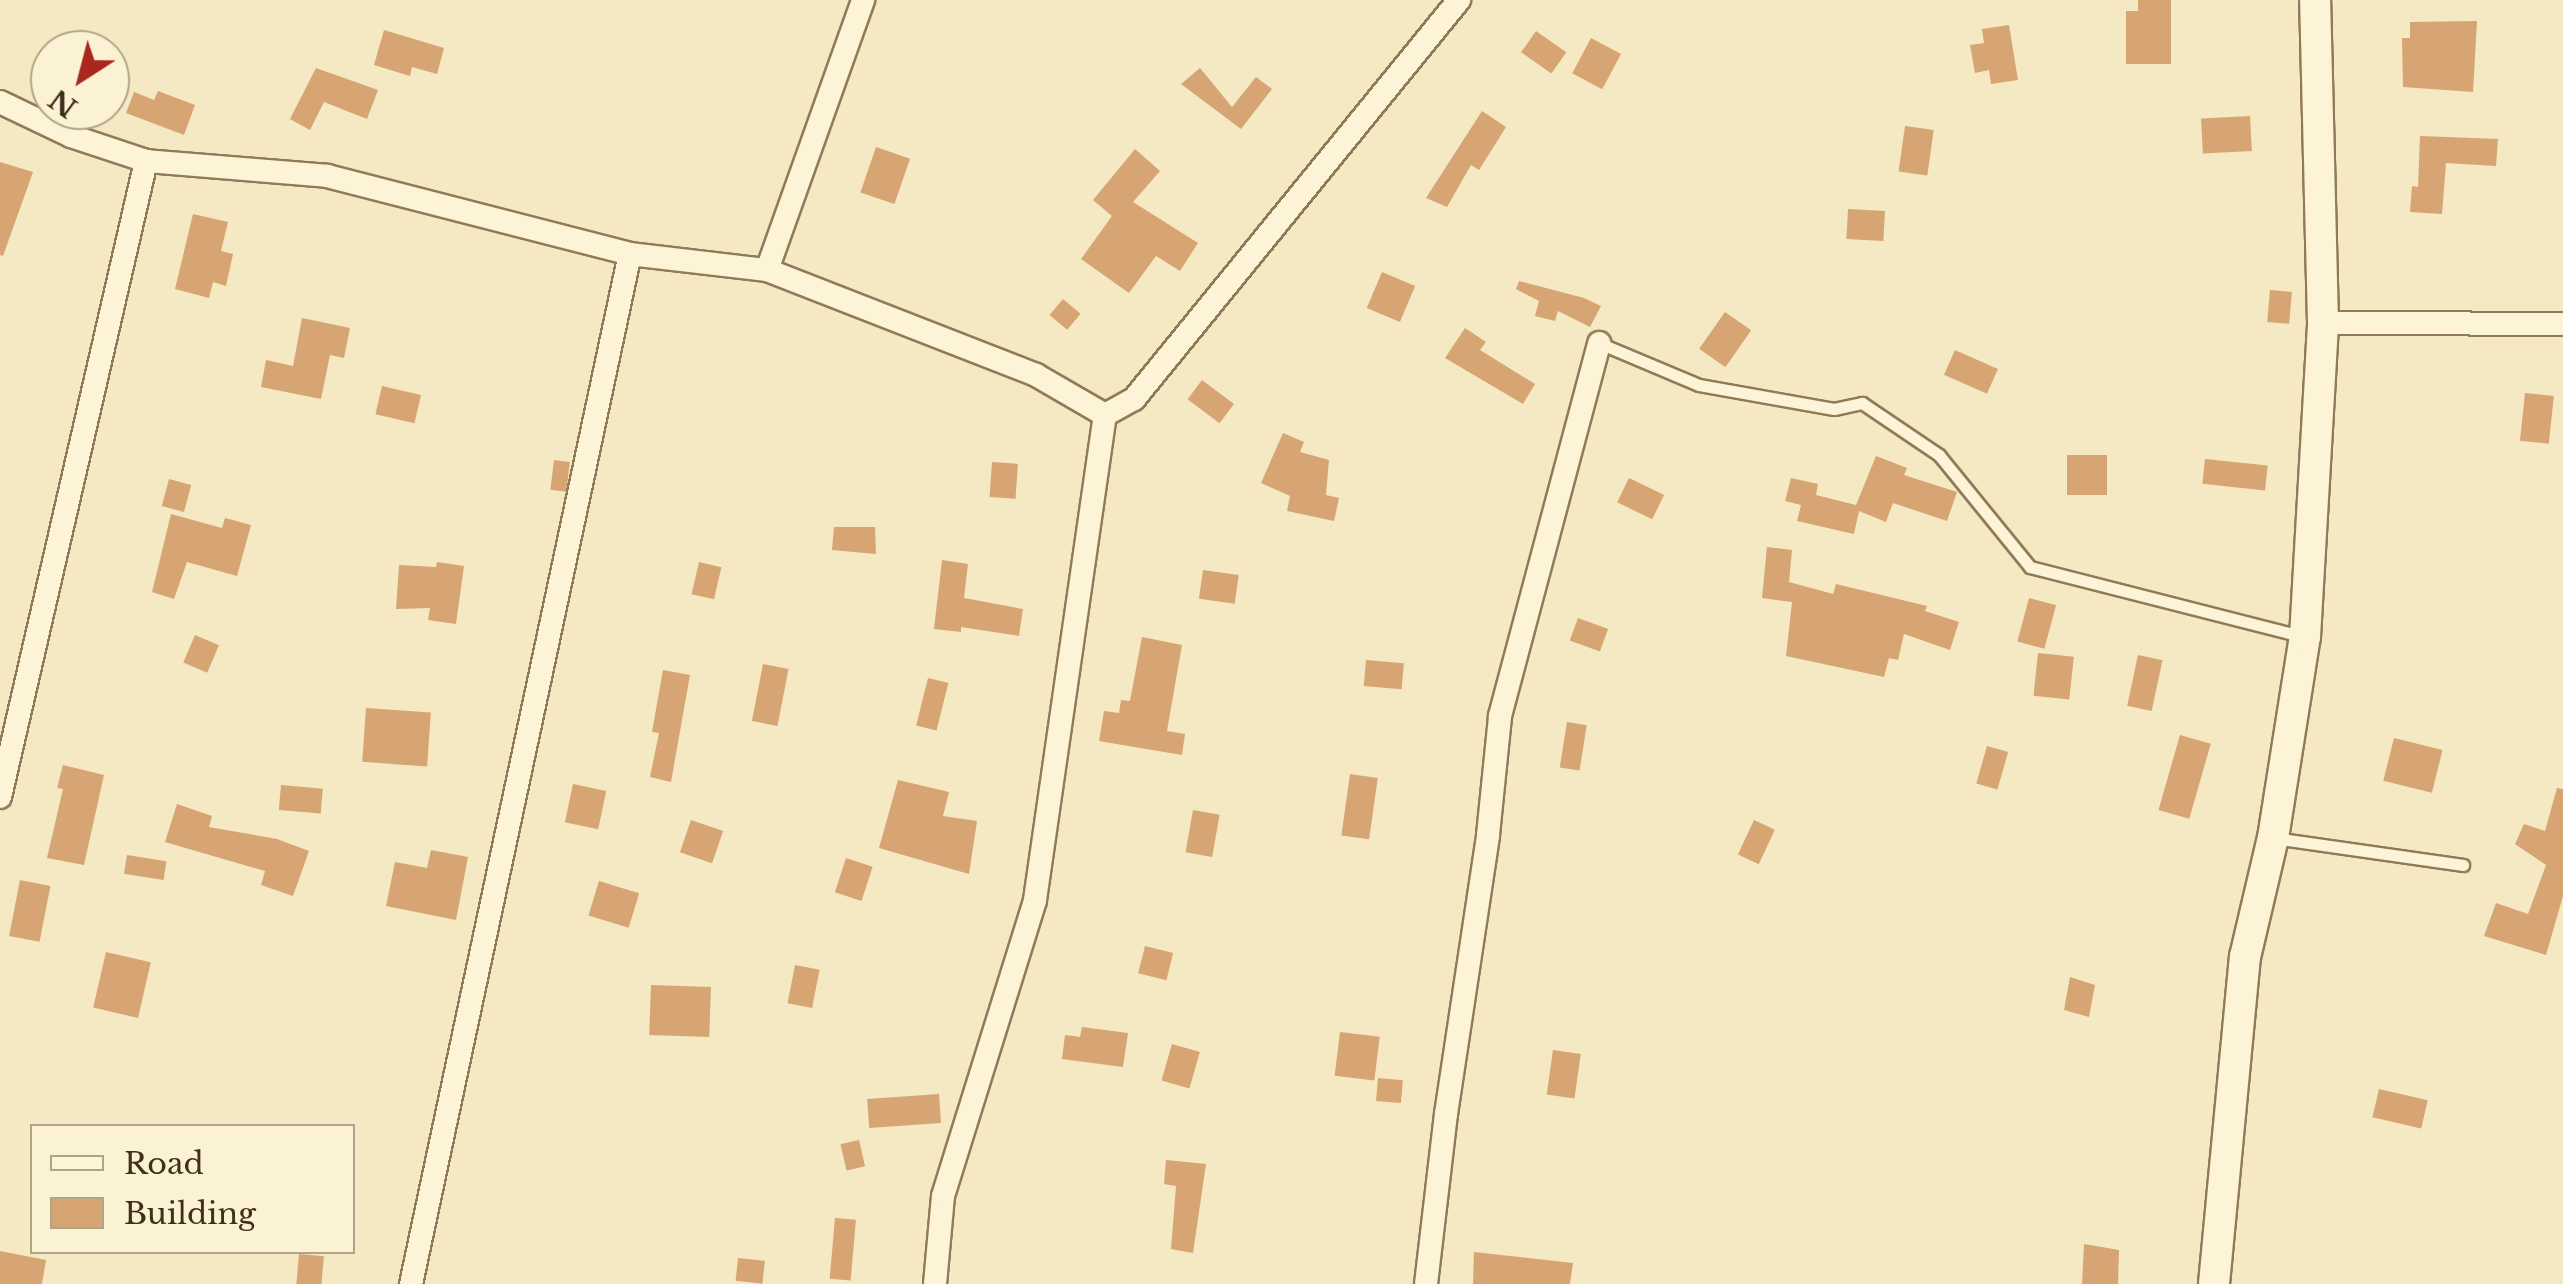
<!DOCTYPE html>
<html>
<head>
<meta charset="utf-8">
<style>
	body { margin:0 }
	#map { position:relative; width:2563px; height:1284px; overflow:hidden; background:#f4e9c2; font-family:"Libre Baskerville",serif }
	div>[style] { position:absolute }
	.building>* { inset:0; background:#d7a473; transform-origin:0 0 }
	.roads { filter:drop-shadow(2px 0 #917a56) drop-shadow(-2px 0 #917a56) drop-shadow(0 2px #917a56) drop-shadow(0 -2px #917a56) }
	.lane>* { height:11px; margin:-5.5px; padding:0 5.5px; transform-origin:5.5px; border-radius:5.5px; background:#fdf4d7 }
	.street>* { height:22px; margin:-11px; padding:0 11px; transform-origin:11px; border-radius:11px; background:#fdf4d7 }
	.secondary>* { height:30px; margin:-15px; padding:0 15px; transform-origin:15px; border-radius:15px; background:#fdf4d7 }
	span { translate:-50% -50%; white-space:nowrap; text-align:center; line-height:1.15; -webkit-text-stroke:8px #faf2d3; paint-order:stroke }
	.legend { position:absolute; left:30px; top:1124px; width:325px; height:130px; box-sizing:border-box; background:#faf2d3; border:2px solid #afa48a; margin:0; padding:12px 18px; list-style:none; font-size:30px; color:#3f2f1d }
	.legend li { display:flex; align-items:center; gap:20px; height:50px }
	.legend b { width:50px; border:2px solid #afa48a }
	.north { position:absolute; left:30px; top:30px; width:100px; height:100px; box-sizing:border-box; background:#faf2d3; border:2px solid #afa48a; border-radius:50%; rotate:216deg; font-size:28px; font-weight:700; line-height:40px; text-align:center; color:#3f2f1d }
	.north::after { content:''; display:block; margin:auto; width:35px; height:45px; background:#a8271e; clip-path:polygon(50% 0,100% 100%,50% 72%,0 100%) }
</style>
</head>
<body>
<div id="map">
	<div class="building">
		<i style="clip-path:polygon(2138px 0,2171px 0,2171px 64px,2126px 64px,2126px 11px,2138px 11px)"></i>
		<i style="clip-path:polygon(2477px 21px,2473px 92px,2403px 87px,2402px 38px,2410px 38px,2410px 22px)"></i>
		<i style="clip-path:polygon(2009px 25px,2018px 80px,1991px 84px,1989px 70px,1975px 73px,1970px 45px,1984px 43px,1982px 29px)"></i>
		<i style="clip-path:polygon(384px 30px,444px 48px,437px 74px,412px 67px,410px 76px,374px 65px)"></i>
		<i style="left:1536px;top:31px;width:37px;height:26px;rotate:35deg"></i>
		<i style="left:1591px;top:38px;width:34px;height:40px;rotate:28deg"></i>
		<i style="clip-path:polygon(316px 68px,378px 90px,367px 119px,324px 102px,310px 130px,290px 119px)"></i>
		<i style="clip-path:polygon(1200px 68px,1232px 107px,1256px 77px,1272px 89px,1241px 129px,1181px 84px)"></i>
		<i style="clip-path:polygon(158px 91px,195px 105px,184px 135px,126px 113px,134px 92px,154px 100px)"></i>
		<i style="clip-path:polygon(1482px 111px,1506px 127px,1479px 170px,1471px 165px,1447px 207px,1426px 198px)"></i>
		<i style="left:2250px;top:116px;width:35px;height:49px;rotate:87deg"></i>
		<i style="left:1905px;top:126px;width:29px;height:46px;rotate:8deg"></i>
		<i style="clip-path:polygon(2420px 136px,2498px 139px,2496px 166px,2446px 163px,2442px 214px,2410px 212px,2412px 186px,2418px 187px)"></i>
		<i style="left:876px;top:147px;width:36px;height:48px;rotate:19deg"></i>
		<i style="clip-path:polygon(1135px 149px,1160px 171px,1133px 202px,1198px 243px,1180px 271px,1156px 256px,1129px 293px,1081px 259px,1112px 216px,1093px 200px)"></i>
		<i style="clip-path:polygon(0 162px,33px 172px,3px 256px,0 255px)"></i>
		<i style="left:1848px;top:209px;width:37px;height:30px;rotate:3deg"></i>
		<i style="clip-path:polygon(193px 214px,228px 222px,221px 251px,233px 254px,226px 286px,213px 282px,209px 298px,175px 289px)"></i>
		<i style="left:1382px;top:272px;width:36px;height:39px;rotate:23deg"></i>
		<i style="clip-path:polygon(1519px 281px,1584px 298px,1601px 306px,1590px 327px,1558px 311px,1555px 321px,1535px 316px,1539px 301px,1516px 289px)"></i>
		<i style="left:2270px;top:290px;width:22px;height:32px;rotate:5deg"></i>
		<i style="left:1063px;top:299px;width:23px;height:21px;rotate:40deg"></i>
		<i style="left:1725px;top:312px;width:32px;height:45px;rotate:35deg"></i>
		<i style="clip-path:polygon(302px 318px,350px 328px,344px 358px,330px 355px,321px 399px,261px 387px,266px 360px,293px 366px)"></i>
		<i style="clip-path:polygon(1465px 328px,1486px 342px,1480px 350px,1535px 384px,1523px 404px,1445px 358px)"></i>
		<i style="left:1955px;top:350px;width:47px;height:27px;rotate:24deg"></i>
		<i style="left:1202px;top:380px;width:40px;height:24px;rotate:37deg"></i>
		<i style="left:382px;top:386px;width:40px;height:29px;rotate:13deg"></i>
		<i style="left:2525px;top:393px;width:29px;height:48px;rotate:6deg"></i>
		<i style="clip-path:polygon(1283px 433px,1304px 442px,1300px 452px,1329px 460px,1326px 495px,1339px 498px,1334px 521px,1287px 511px,1290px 496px,1261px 483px)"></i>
		<i style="left:2067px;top:455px;width:40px;height:40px"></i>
		<i style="clip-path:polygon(1876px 456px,1907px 468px,1904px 475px,1957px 492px,1947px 521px,1893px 503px,1886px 522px,1859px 511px,1854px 534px,1797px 521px,1801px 505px,1785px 501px,1791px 478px,1818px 484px,1816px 495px,1856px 505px)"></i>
		<i style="left:2205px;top:459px;width:63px;height:25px;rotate:6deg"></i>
		<i style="left:554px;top:460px;width:16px;height:30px;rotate:7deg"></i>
		<i style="left:992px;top:462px;width:26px;height:35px;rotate:4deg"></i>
		<i style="left:1629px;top:478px;width:39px;height:27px;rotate:26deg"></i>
		<i style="left:169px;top:479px;width:23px;height:28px;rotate:15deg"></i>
		<i style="clip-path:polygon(171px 514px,222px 528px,225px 518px,251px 525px,237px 576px,187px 562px,174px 599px,152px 592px)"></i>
		<i style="clip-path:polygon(834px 527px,875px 527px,876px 554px,832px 550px)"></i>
		<i style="clip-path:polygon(1767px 547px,1792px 550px,1789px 582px,1833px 594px,1836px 584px,1927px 606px,1925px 611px,1959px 622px,1950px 650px,1904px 634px,1898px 660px,1889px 658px,1884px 677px,1786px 656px,1792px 602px,1762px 598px)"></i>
		<i style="clip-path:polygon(942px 560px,968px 564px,964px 598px,1023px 609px,1019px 636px,961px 627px,961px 632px,934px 629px)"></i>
		<i style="clip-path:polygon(437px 562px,464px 566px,456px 624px,428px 620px,430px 608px,396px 609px,399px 565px,436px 567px)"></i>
		<i style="left:699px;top:562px;width:23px;height:33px;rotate:13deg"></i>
		<i style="left:1203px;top:570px;width:36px;height:29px;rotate:8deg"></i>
		<i style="left:2029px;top:598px;width:28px;height:45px;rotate:15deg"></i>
		<i style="left:1578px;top:618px;width:32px;height:24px;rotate:20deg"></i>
		<i style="left:195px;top:635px;width:26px;height:30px;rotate:23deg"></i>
		<i style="clip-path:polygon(1142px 637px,1182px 645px,1167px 731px,1185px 734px,1182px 755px,1099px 741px,1104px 711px,1119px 713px,1121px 700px,1130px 701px)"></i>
		<i style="left:2038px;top:653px;width:36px;height:43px;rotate:6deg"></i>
		<i style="left:2138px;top:655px;width:25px;height:52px;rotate:12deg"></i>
		<i style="left:1366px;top:660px;width:38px;height:26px;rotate:5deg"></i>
		<i style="left:763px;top:664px;width:26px;height:58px;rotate:11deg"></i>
		<i style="clip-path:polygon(663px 670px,690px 675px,671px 782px,650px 777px,659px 733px,652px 732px)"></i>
		<i style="left:928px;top:678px;width:21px;height:49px;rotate:14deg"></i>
		<i style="left:366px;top:708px;width:65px;height:54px;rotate:4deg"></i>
		<i style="left:1567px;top:722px;width:20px;height:46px;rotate:9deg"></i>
		<i style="left:2180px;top:735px;width:32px;height:78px;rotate:16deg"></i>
		<i style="left:2394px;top:738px;width:50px;height:44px;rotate:14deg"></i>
		<i style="left:1987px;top:746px;width:22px;height:39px;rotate:16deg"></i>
		<i style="clip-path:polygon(63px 765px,104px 775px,84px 865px,47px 858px,63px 789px,57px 788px)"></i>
		<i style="left:1350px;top:774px;width:28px;height:62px;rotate:8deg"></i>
		<i style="clip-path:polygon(898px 780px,949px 792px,943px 816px,977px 821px,969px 874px,879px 848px)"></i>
		<i style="left:573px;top:784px;width:34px;height:39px;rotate:12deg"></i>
		<i style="left:281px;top:785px;width:42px;height:25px;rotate:5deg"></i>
		<i style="clip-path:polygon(2557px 788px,2563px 789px,2563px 896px,2546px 955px,2484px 936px,2496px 903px,2528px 914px,2546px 865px,2515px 844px,2524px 824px,2545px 831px)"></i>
		<i style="clip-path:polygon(177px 804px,212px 816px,209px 827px,277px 839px,309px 851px,293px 896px,261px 885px,265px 871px,165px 842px)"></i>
		<i style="left:1193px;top:810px;width:27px;height:43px;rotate:10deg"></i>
		<i style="left:691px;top:820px;width:34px;height:34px;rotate:19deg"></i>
		<i style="left:1754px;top:820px;width:23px;height:38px;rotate:25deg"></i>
		<i style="clip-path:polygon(431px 850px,468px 857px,456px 920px,386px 906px,395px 862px,427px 868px)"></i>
		<i style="left:127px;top:855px;width:40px;height:19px;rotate:9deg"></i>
		<i style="left:846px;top:858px;width:28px;height:36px;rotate:18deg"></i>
		<i style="left:20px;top:880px;width:31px;height:57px;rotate:11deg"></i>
		<i style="left:599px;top:881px;width:42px;height:36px;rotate:17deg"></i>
		<i style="left:1145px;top:946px;width:29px;height:28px;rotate:14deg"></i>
		<i style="left:106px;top:952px;width:46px;height:57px;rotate:13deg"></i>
		<i style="left:795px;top:965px;width:25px;height:39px;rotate:11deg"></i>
		<i style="clip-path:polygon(2070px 977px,2095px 985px,2089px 1017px,2064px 1010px)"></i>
		<i style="left:651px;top:985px;width:60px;height:50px;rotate:2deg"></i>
		<i style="clip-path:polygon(1082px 1027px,1128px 1033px,1123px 1067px,1062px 1059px,1065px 1035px,1080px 1037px)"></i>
		<i style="left:1340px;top:1032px;width:40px;height:44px;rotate:7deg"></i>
		<i style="left:1172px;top:1044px;width:29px;height:38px;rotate:16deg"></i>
		<i style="left:1553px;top:1050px;width:28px;height:45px;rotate:8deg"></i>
		<i style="left:1378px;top:1078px;width:25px;height:23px;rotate:5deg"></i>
		<i style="left:2379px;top:1089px;width:50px;height:29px;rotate:13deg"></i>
		<i style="left:939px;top:1094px;width:29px;height:72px;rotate:86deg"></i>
		<i style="left:859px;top:1140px;width:27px;height:19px;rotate:77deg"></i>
		<i style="clip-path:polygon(1166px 1160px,1206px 1164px,1193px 1253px,1171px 1249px,1176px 1186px,1164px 1184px)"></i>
		<i style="left:835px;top:1218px;width:21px;height:61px;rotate:5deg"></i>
		<i style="clip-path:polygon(2084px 1244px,2119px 1250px,2118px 1284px,2082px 1284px)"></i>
		<i style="clip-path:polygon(0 1251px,46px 1260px,42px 1284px,0 1284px)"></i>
		<i style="clip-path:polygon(1474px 1252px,1573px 1263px,1570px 1284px,1473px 1284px)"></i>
		<i style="left:299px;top:1254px;width:25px;height:30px;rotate:5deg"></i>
		<i style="left:738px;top:1258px;width:27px;height:23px;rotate:6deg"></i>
	</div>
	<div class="roads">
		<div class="lane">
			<i style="left:1599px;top:343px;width:108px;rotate:22.8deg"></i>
			<i style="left:1699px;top:385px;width:137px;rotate:10.1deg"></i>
			<i style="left:1834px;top:409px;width:29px;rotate:-12deg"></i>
			<i style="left:1862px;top:403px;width:93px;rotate:34deg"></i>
			<i style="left:1939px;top:455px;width:144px;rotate:50.9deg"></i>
			<i style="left:2030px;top:567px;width:280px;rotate:14.3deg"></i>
			<i style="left:2274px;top:838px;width:191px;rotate:8.1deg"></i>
		</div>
		<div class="street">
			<i style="left:0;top:102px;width:79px;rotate:25.6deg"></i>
			<i style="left:71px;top:136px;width:79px;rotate:18.4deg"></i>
			<i style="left:146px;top:161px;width:182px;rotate:4.7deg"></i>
			<i style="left:327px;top:176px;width:313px;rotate:14.4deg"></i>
			<i style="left:630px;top:254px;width:138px;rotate:6.7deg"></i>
			<i style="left:767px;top:270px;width:287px;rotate:-70.4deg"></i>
			<i style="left:767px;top:270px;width:289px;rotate:21.3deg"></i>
			<i style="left:1036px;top:375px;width:80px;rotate:30.1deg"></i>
			<i style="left:2323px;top:323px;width:240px;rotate:0.2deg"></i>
			<i style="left:0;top:797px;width:653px;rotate:-77.07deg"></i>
			<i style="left:411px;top:1284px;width:1053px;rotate:-78deg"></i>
			<i style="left:935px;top:1284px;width:88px;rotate:-84.8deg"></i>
			<i style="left:943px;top:1196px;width:310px;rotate:-72.7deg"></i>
			<i style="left:1035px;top:900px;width:490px;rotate:-81.8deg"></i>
			<i style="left:1105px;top:415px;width:33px;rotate:-29deg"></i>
			<i style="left:1134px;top:399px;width:515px;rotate:-50.84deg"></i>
			<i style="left:1426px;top:1284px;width:171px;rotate:-83.3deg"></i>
			<i style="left:1446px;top:1114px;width:282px;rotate:-81.4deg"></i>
			<i style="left:1488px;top:835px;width:120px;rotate:-84.2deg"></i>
			<i style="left:1500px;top:716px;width:386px;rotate:-75.1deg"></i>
		</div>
		<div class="secondary">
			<i style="left:2214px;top:1284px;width:328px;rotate:-84.6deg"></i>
			<i style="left:2245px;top:957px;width:122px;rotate:-76.8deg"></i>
			<i style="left:2273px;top:838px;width:204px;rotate:-81deg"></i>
			<i style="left:2305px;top:637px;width:315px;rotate:-86.7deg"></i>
			<i style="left:2323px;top:323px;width:323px;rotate:-91.4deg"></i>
		</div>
	</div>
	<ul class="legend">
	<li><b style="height:12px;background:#fdf4d7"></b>Road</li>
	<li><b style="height:28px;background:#d7a473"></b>Building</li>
	</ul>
	<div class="north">N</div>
</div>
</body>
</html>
